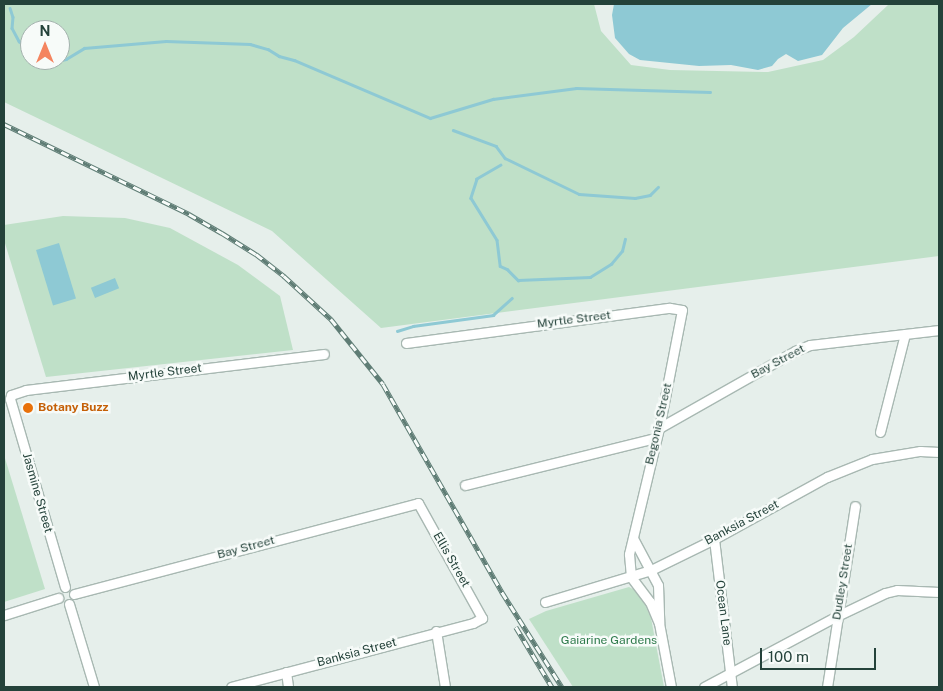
<!DOCTYPE html>
<html>
<head>
<meta charset="utf-8">
<style>
	body { margin:0 }
	#map { position:relative; width:943px; height:691px; overflow:hidden; background:#e6efeb; font-family:"Public Sans",sans-serif }
	div>[style] { position:absolute }
	.green>* { inset:0; background:#bfe0c8 }
	.water>* { inset:0; background:#8ec9d4; transform-origin:0 0 }
	.stream>* { height:2.5px; margin:-1.25px; padding:0 1.25px; transform-origin:1.25px; border-radius:1.25px; background:#8ec9d4 }
	.roads { filter:drop-shadow(1px 0 #a8b8b2) drop-shadow(-1px 0 #a8b8b2) drop-shadow(0 1px #a8b8b2) drop-shadow(0 -1px #a8b8b2) }
	.minor>* { height:9px; margin:-4.5px; padding:0 4.5px; transform-origin:4.5px; border-radius:4.5px; background:#fff }
	.rail>* { height:4.5px; margin-top:-2.25px; transform-origin:0; background:repeating-linear-gradient(90deg,#f7fbf9 0 8px,#5f7d75 0 16px); box-sizing:border-box; border-block:1px solid #5f7d75 }
	.dots>* { width:14px; height:14px; translate:-50% -50%; box-sizing:border-box; border:2px solid #f7fbf9; border-radius:50% }
	span { translate:-50% -50%; white-space:nowrap; text-align:center; line-height:1.15; -webkit-text-stroke:5px #f7fbf9; paint-order:stroke }
	.street-label { font-size:12px; color:#24423a }
	.food-label { font-size:12px; color:#c56008; font-weight:700 }
	.left { translate:0 -50%; text-align:left }
	.park-label { font-size:12px; color:#2d7a4b }
	.frame { position:absolute; inset:0; border:5px solid #24423a; pointer-events:none }
	.north { position:absolute; left:20px; top:20px; width:50px; height:50px; box-sizing:border-box; background:#f7fbf9; border:1px solid #a3b1ad; border-radius:50%; rotate:0deg; font-size:14px; font-weight:700; line-height:20px; text-align:center; color:#24423a }
	.north::after { content:''; display:block; margin:auto; width:18px; height:22px; background:#f4845f; clip-path:polygon(50% 0,100% 100%,50% 72%,0 100%) }
	.scale { position:absolute; left:760px; top:648px; width:116px; height:22px; box-sizing:border-box; border:2px solid #24423a; border-top:0; padding-left:6px; font-size:15px; line-height:18px; white-space:nowrap; color:#24423a; -webkit-text-stroke:4px #f7fbf9; paint-order:stroke }
</style>
</head>
<body>
<div id="map">
	<div class="green">
		<i style="clip-path:polygon(evenodd,4px 4px,594px 4px,601px 31px,631px 65px,670px 70px,768px 72px,823px 60px,854px 37px,888px 5px,939px 4px,939px 256px,381px 328px,272px 231px,4px 102px,4px 4px,30px 30px,60px 30px,60px 60px,30px 60px,30px 30px)"></i>
		<i style="clip-path:polygon(63px 216px,125px 218px,170px 228px,238px 265px,280px 296px,293px 350px,46px 377px,4px 240px,4px 225px)"></i>
		<i style="clip-path:polygon(4px 455px,45px 589px,4px 602px)"></i>
		<i style="clip-path:polygon(629px 587px,640px 593px,651px 618px,664px 687px,573px 687px,529px 619px,546px 611px)"></i>
	</div>
	<div class="water">
		<i style="clip-path:polygon(614px 4px,872px 4px,843px 28px,822px 55px,798px 61px,786px 54px,778px 59px,772px 66px,758px 70px,731px 65px,699px 66px,640px 60px,629px 54px,615px 38px,612px 15px)"></i>
		<i style="left:59px;top:243px;width:58px;height:24px;rotate:73deg"></i>
		<i style="left:115px;top:278px;width:11px;height:26px;rotate:68deg"></i>
	</div>
	<div class="stream">
		<i style="left:10px;top:8px;width:9px;rotate:72deg"></i>
		<i style="left:13px;top:17px;width:11px;rotate:95deg"></i>
		<i style="left:12px;top:28px;width:15px;rotate:62deg"></i>
		<i style="left:19px;top:41px;width:15px;rotate:42deg"></i>
		<i style="left:49px;top:60px;width:4px;rotate:34deg"></i>
		<i style="left:52px;top:62px;width:14px;rotate:-12deg"></i>
		<i style="left:66px;top:59px;width:21px;rotate:-31deg"></i>
		<i style="left:84px;top:48px;width:82px;rotate:-4.9deg"></i>
		<i style="left:166px;top:41px;width:84px;rotate:2deg"></i>
		<i style="left:250px;top:44px;width:19px;rotate:16deg"></i>
		<i style="left:268px;top:49px;width:13px;rotate:32deg"></i>
		<i style="left:279px;top:56px;width:16px;rotate:15deg"></i>
		<i style="left:294px;top:60px;width:148px;rotate:23.1deg"></i>
		<i style="left:430px;top:118px;width:66px;rotate:-16.8deg"></i>
		<i style="left:493px;top:99px;width:84px;rotate:-7.5deg"></i>
		<i style="left:576px;top:88px;width:134px;rotate:1.7deg"></i>
		<i style="left:453px;top:130px;width:46px;rotate:20.4deg"></i>
		<i style="left:496px;top:146px;width:15px;rotate:53deg"></i>
		<i style="left:505px;top:158px;width:82px;rotate:25.9deg"></i>
		<i style="left:579px;top:194px;width:56px;rotate:4.1deg"></i>
		<i style="left:635px;top:198px;width:15px;rotate:-11deg"></i>
		<i style="left:650px;top:195px;width:11px;rotate:-45deg"></i>
		<i style="left:501px;top:165px;width:28px;rotate:150deg"></i>
		<i style="left:477px;top:179px;width:20px;rotate:108deg"></i>
		<i style="left:471px;top:198px;width:49px;rotate:58.2deg"></i>
		<i style="left:497px;top:240px;width:26px;rotate:83deg"></i>
		<i style="left:500px;top:266px;width:8px;rotate:23deg"></i>
		<i style="left:507px;top:269px;width:16px;rotate:45deg"></i>
		<i style="left:518px;top:280px;width:72px;rotate:-2.4deg"></i>
		<i style="left:590px;top:277px;width:25px;rotate:-32deg"></i>
		<i style="left:611px;top:264px;width:17px;rotate:-50deg"></i>
		<i style="left:622px;top:251px;width:12px;rotate:-76deg"></i>
		<i style="left:397px;top:331px;width:17px;rotate:-17deg"></i>
		<i style="left:413px;top:326px;width:81px;rotate:-7.8deg"></i>
		<i style="left:493px;top:315px;width:25px;rotate:-42deg"></i>
	</div>
	<div class="roads">
		<div class="minor">
			<i style="left:406px;top:343px;width:266px;rotate:-7.6deg"></i>
			<i style="left:670px;top:308px;width:12px;rotate:9deg"></i>
			<i style="left:682px;top:310px;width:120px;rotate:101deg"></i>
			<i style="left:659px;top:428px;width:130px;rotate:103.4deg"></i>
			<i style="left:629px;top:554px;width:23px;rotate:85deg"></i>
			<i style="left:631px;top:577px;width:31px;rotate:53deg"></i>
			<i style="left:650px;top:602px;width:23px;rotate:67deg"></i>
			<i style="left:659px;top:428px;width:156px;rotate:-29.5deg"></i>
			<i style="left:795px;top:351px;width:16px;rotate:-22deg"></i>
			<i style="left:810px;top:345px;width:130px;rotate:-6.6deg"></i>
			<i style="left:880px;top:432px;width:101px;rotate:-75.7deg"></i>
			<i style="left:465px;top:485px;width:196px;rotate:-13.9deg"></i>
			<i style="left:633px;top:538px;width:53px;rotate:62deg"></i>
			<i style="left:658px;top:585px;width:38px;rotate:88deg"></i>
			<i style="left:659px;top:623px;width:65px;rotate:79.4deg"></i>
			<i style="left:714px;top:539px;width:149px;rotate:83.1deg"></i>
			<i style="left:65px;top:587px;width:196px;rotate:-106.3deg"></i>
			<i style="left:10px;top:399px;width:4px;rotate:-76deg"></i>
			<i style="left:11px;top:395px;width:16px;rotate:-18deg"></i>
			<i style="left:26px;top:390px;width:300px;rotate:-6.9deg"></i>
			<i style="left:74px;top:594px;width:356px;rotate:-14.8deg"></i>
			<i style="left:418px;top:503px;width:132px;rotate:60.9deg"></i>
			<i style="left:482px;top:618px;width:10px;rotate:151deg"></i>
			<i style="left:473px;top:623px;width:250px;rotate:165.2deg"></i>
			<i style="left:545px;top:602px;width:111px;rotate:-16.8deg"></i>
			<i style="left:651px;top:570px;width:70px;rotate:-26.2deg"></i>
			<i style="left:714px;top:539px;width:129px;rotate:-28.8deg"></i>
			<i style="left:827px;top:477px;width:48px;rotate:-21.8deg"></i>
			<i style="left:872px;top:459px;width:49px;rotate:-9.5deg"></i>
			<i style="left:920px;top:451px;width:19px;rotate:3deg"></i>
			<i style="left:69px;top:604px;width:87px;rotate:73.2deg"></i>
			<i style="left:4px;top:615px;width:57px;rotate:-17.5deg"></i>
			<i style="left:436px;top:631px;width:57px;rotate:80.9deg"></i>
			<i style="left:286px;top:672px;width:15px;rotate:82deg"></i>
			<i style="left:704px;top:687px;width:151px;rotate:-28.1deg"></i>
			<i style="left:837px;top:616px;width:53px;rotate:-25.6deg"></i>
			<i style="left:885px;top:593px;width:12px;rotate:-14deg"></i>
			<i style="left:897px;top:590px;width:42px;rotate:2.7deg"></i>
			<i style="left:827px;top:687px;width:183px;rotate:-81.2deg"></i>
		</div>
	</div>
	<div class="rail">
		<i style="left:4px;top:124px;width:206px;rotate:25.9deg"></i>
		<i style="left:189px;top:214px;width:38px;rotate:30deg"></i>
		<i style="left:222px;top:233px;width:40px;rotate:32deg"></i>
		<i style="left:256px;top:254px;width:36px;rotate:38deg"></i>
		<i style="left:284px;top:276px;width:64px;rotate:42.5deg"></i>
		<i style="left:331px;top:319px;width:83px;rotate:51.3deg"></i>
		<i style="left:383px;top:384px;width:240px;rotate:60.2deg"></i>
		<i style="left:502px;top:592px;width:112px;rotate:57.7deg"></i>
		<i style="left:516px;top:627px;width:70px;rotate:59deg"></i>
	</div>
	<div class="dots">
		<i style="left:28px;top:408px;background:#e8710a"></i>
	</div>
	<div class="street-label">
		<span style="left:574px;top:320px;rotate:-7deg">Myrtle Street</span>
		<span style="left:778px;top:362px;rotate:-28deg">Bay Street</span>
		<span style="left:165px;top:373px;rotate:-7deg">Myrtle Street</span>
		<span style="left:659px;top:424px;rotate:-77deg">Begonia Street</span>
		<span style="left:37px;top:493px;rotate:74deg">Jasmine Street</span>
		<span style="left:742px;top:523px;rotate:-28deg">Banksia Street</span>
		<span style="left:246px;top:548px;rotate:-15deg">Bay Street</span>
		<span style="left:451px;top:560px;rotate:60deg">Ellis Street</span>
		<span style="left:843px;top:582px;rotate:-81deg">Dudley Street</span>
		<span style="left:723px;top:613px;rotate:83deg">Ocean Lane</span>
		<span style="left:357px;top:653px;rotate:-15deg">Banksia Street</span>
	</div>
	<div class="food-label">
		<span class="left" style="left:38px;top:408px">Botany Buzz</span>
	</div>
	<div class="park-label">
		<span style="left:609px;top:641px">Gaiarine Gardens</span>
	</div>
	<div class="frame"></div>
	<div class="north">N</div>
	<div class="scale">100 m</div>
</div>
</body>
</html>
